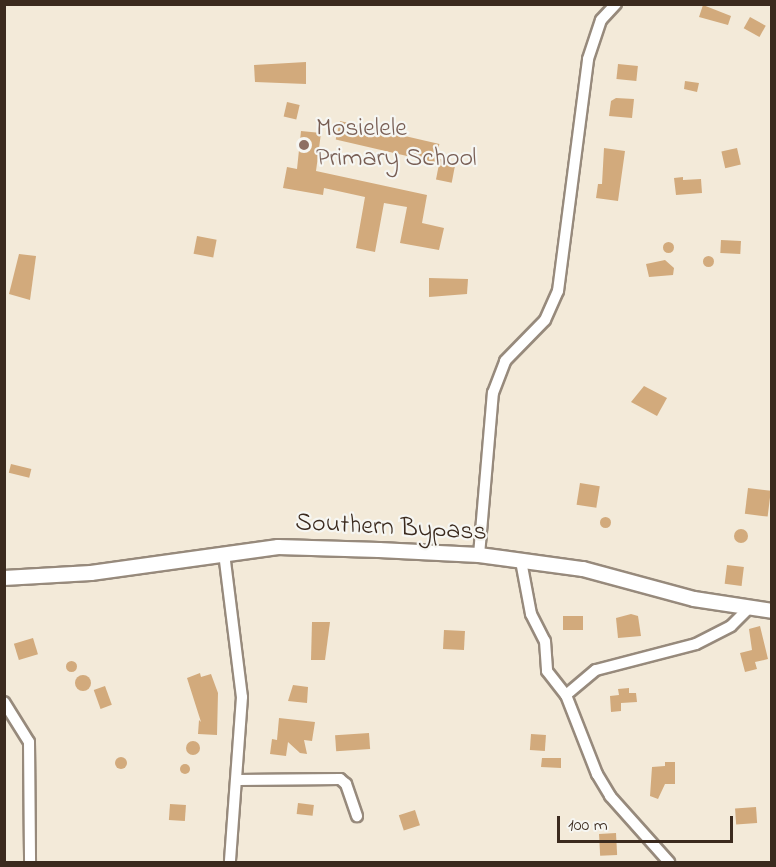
<!DOCTYPE html>
<html>
<head>
<meta charset="utf-8">
<style>
	body { margin:0 }
	#map { position:relative; width:776px; height:867px; overflow:hidden; background:#f3ead9; font-family:"Indie Flower",sans-serif }
	div>[style] { position:absolute }
	.building>* { inset:0; background:#d2aa7c; transform-origin:0 0 }
	.round { border-radius:50% }
	.roads { filter:drop-shadow(2px 0 #978a7c) drop-shadow(-2px 0 #978a7c) drop-shadow(0 2px #978a7c) drop-shadow(0 -2px #978a7c) }
	.minor>* { height:10px; margin:-5px; padding:0 5px; transform-origin:5px; border-radius:5px; background:#fff }
	.tertiary>* { height:14px; margin:-7px; padding:0 7px; transform-origin:7px; border-radius:7px; background:#fff }
	.dots>* { width:16px; height:16px; translate:-50% -50%; box-sizing:border-box; border:3px solid #f6f6f2; border-radius:50% }
	span { translate:-50% -50%; white-space:nowrap; text-align:center; line-height:1.15; -webkit-text-stroke:4.5px #f6f6f2; paint-order:stroke }
	.education-label { font-size:26px; color:#785e54 }
	.left { translate:0 -50%; text-align:left }
	.street-label { font-size:26px; color:#3b2a1e }
	.frame { position:absolute; inset:0; border:6px solid #3b2a1e; pointer-events:none }
	.scale { position:absolute; left:557px; top:816px; width:176px; height:27px; box-sizing:border-box; border:3px solid #3b2a1e; border-top:0; padding-left:8px; font-size:18px; line-height:21px; white-space:nowrap; color:#3b2a1e; -webkit-text-stroke:4px #f6f6f2; paint-order:stroke }
</style>
</head>
<body>
<div id="map">
	<div class="building">
		<i style="clip-path:polygon(703px 5px,731px 16px,728px 25px,699px 17px)"></i>
		<i style="left:750px;top:17px;width:18px;height:13px;rotate:29deg"></i>
		<i style="clip-path:polygon(306px 62px,306px 84px,255px 82px,254px 65px)"></i>
		<i style="left:618px;top:64px;width:20px;height:15px;rotate:6deg"></i>
		<i style="clip-path:polygon(685px 81px,699px 83px,697px 92px,684px 89px)"></i>
		<i style="clip-path:polygon(616px 98px,634px 99px,632px 118px,609px 116px,611px 101px)"></i>
		<i style="left:287px;top:102px;width:13px;height:15px;rotate:13deg"></i>
		<i style="left:340px;top:121px;width:102px;height:19px;rotate:13deg"></i>
		<i style="clip-path:polygon(301px 131px,321px 133px,316px 171px,427px 195px,422px 223px,444px 228px,439px 250px,400px 243px,407px 207px,384px 203px,375px 252px,356px 248px,365px 197px,324px 188px,323px 195px,283px 188px,287px 167px,297px 169px)"></i>
		<i style="clip-path:polygon(604px 148px,625px 151px,618px 201px,596px 198px,598px 184px,602px 184px)"></i>
		<i style="left:737px;top:148px;width:17px;height:16px;rotate:77deg"></i>
		<i style="left:440px;top:159px;width:16px;height:21px;rotate:11deg"></i>
		<i style="clip-path:polygon(683px 177px,683px 180px,701px 179px,702px 193px,676px 195px,674px 178px)"></i>
		<i style="left:197px;top:236px;width:20px;height:18px;rotate:11deg"></i>
		<i style="left:721px;top:240px;width:20px;height:13px;rotate:3deg"></i>
		<i class="round" style="left:662.5px;top:241.5px;width:11px;height:11px"></i>
		<i style="clip-path:polygon(19px 254px,36px 256px,30px 300px,9px 294px)"></i>
		<i class="round" style="left:702.5px;top:255.5px;width:11px;height:11px"></i>
		<i style="clip-path:polygon(665px 260px,674px 268px,673px 275px,649px 277px,646px 264px)"></i>
		<i style="clip-path:polygon(429px 278px,468px 279px,467px 294px,429px 297px)"></i>
		<i style="clip-path:polygon(644px 386px,667px 398px,657px 416px,631px 402px)"></i>
		<i style="left:11px;top:464px;width:21px;height:9px;rotate:14deg"></i>
		<i style="left:580px;top:483px;width:20px;height:22px;rotate:9deg"></i>
		<i style="left:748px;top:488px;width:23px;height:26px;rotate:7deg"></i>
		<i class="round" style="left:599.5px;top:516.5px;width:11px;height:11px"></i>
		<i class="round" style="left:734px;top:529px;width:14px;height:14px"></i>
		<i style="left:727px;top:565px;width:17px;height:19px;rotate:7deg"></i>
		<i style="clip-path:polygon(631px 614px,638px 616px,641px 636px,618px 638px,616px 618px)"></i>
		<i style="left:583px;top:616px;width:14px;height:20px;rotate:90deg"></i>
		<i style="clip-path:polygon(312px 622px,330px 622px,325px 660px,311px 660px)"></i>
		<i style="clip-path:polygon(760px 626px,768px 659px,755px 662px,757px 669px,745px 672px,740px 653px,752px 650px,749px 629px)"></i>
		<i style="left:444px;top:630px;width:21px;height:19px;rotate:3deg"></i>
		<i style="left:33px;top:638px;width:17px;height:20px;rotate:73deg"></i>
		<i class="round" style="left:65.5px;top:660.5px;width:11px;height:11px"></i>
		<i style="clip-path:polygon(200px 673px,201px 677px,211px 674px,218px 693px,217px 735px,198px 734px,199px 720px,201px 722px,187px 678px)"></i>
		<i class="round" style="left:75px;top:675px;width:16px;height:16px"></i>
		<i style="clip-path:polygon(293px 685px,308px 687px,307px 703px,288px 701px)"></i>
		<i style="left:105px;top:686px;width:20px;height:12px;rotate:70deg"></i>
		<i style="clip-path:polygon(629px 688px,629px 693px,636px 693px,637px 702px,621px 703px,621px 711px,611px 712px,610px 696px,619px 695px,618px 689px)"></i>
		<i style="clip-path:polygon(279px 718px,315px 722px,312px 741px,304px 740px,307px 754px,300px 753px,288px 742px,286px 756px,270px 754px,272px 739px,277px 740px)"></i>
		<i style="left:369px;top:733px;width:16px;height:34px;rotate:86deg"></i>
		<i style="left:531px;top:734px;width:15px;height:16px;rotate:4deg"></i>
		<i class="round" style="left:186px;top:741px;width:14px;height:14px"></i>
		<i class="round" style="left:115px;top:757px;width:12px;height:12px"></i>
		<i style="clip-path:polygon(542px 758px,561px 758px,561px 768px,541px 767px)"></i>
		<i style="clip-path:polygon(665px 762px,675px 762px,675px 784px,665px 784px,658px 799px,650px 796px,652px 767px,665px 766px)"></i>
		<i class="round" style="left:180px;top:764px;width:10px;height:10px"></i>
		<i style="left:298px;top:803px;width:16px;height:11px;rotate:7deg"></i>
		<i style="left:170px;top:804px;width:16px;height:16px;rotate:4deg"></i>
		<i style="left:756px;top:807px;width:16px;height:21px;rotate:86deg"></i>
		<i style="left:415px;top:810px;width:16px;height:17px;rotate:72deg"></i>
		<i style="left:616px;top:833px;width:22px;height:17px;rotate:87deg"></i>
	</div>
	<div class="roads">
		<div class="minor">
			<i style="left:224px;top:553px;width:145px;rotate:82.9deg"></i>
			<i style="left:242px;top:697px;width:165px;rotate:94.2deg"></i>
			<i style="left:479px;top:555px;width:163px;rotate:-85.1deg"></i>
			<i style="left:493px;top:393px;width:34px;rotate:-69deg"></i>
			<i style="left:505px;top:361px;width:57px;rotate:-45.7deg"></i>
			<i style="left:545px;top:320px;width:32px;rotate:-66deg"></i>
			<i style="left:558px;top:291px;width:234px;rotate:-82.6deg"></i>
			<i style="left:588px;top:59px;width:41px;rotate:-71.6deg"></i>
			<i style="left:601px;top:20px;width:22px;rotate:-47deg"></i>
			<i style="left:521px;top:561px;width:54px;rotate:79.3deg"></i>
			<i style="left:531px;top:614px;width:30px;rotate:63deg"></i>
			<i style="left:545px;top:641px;width:30px;rotate:86deg"></i>
			<i style="left:547px;top:671px;width:31px;rotate:52deg"></i>
			<i style="left:566px;top:695px;width:85px;rotate:68.6deg"></i>
			<i style="left:597px;top:774px;width:26px;rotate:59deg"></i>
			<i style="left:610px;top:796px;width:89px;rotate:48.2deg"></i>
			<i style="left:566px;top:695px;width:39px;rotate:-40deg"></i>
			<i style="left:596px;top:670px;width:103px;rotate:-14.6deg"></i>
			<i style="left:696px;top:644px;width:39px;rotate:-27deg"></i>
			<i style="left:731px;top:626px;width:24px;rotate:-45deg"></i>
			<i style="left:4px;top:702px;width:47px;rotate:58deg"></i>
			<i style="left:29px;top:742px;width:120px;rotate:89.5deg"></i>
			<i style="left:238px;top:780px;width:102px;rotate:-0.6deg"></i>
			<i style="left:340px;top:779px;width:8px;rotate:40deg"></i>
			<i style="left:346px;top:784px;width:34px;rotate:71deg"></i>
		</div>
		<div class="tertiary">
			<i style="left:4px;top:578px;width:87px;rotate:-3.3deg"></i>
			<i style="left:91px;top:573px;width:189px;rotate:-7.9deg"></i>
			<i style="left:278px;top:547px;width:101px;rotate:1.7deg"></i>
			<i style="left:379px;top:550px;width:100px;rotate:2.9deg"></i>
			<i style="left:479px;top:555px;width:105px;rotate:7.7deg"></i>
			<i style="left:583px;top:569px;width:115px;rotate:15.1deg"></i>
			<i style="left:694px;top:599px;width:79px;rotate:8.7deg"></i>
		</div>
	</div>
	<div class="dots">
		<i style="left:304px;top:145px;background:#8d6e63"></i>
	</div>
	<div class="education-label">
		<span class="left" style="left:316px;top:145px">Mosielele<br>Primary School</span>
	</div>
	<div class="street-label">
		<span style="left:391px;top:529px;rotate:3deg">Southern Bypass</span>
	</div>
	<div class="frame"></div>
	<div class="scale">100 m</div>
</div>
</body>
</html>
